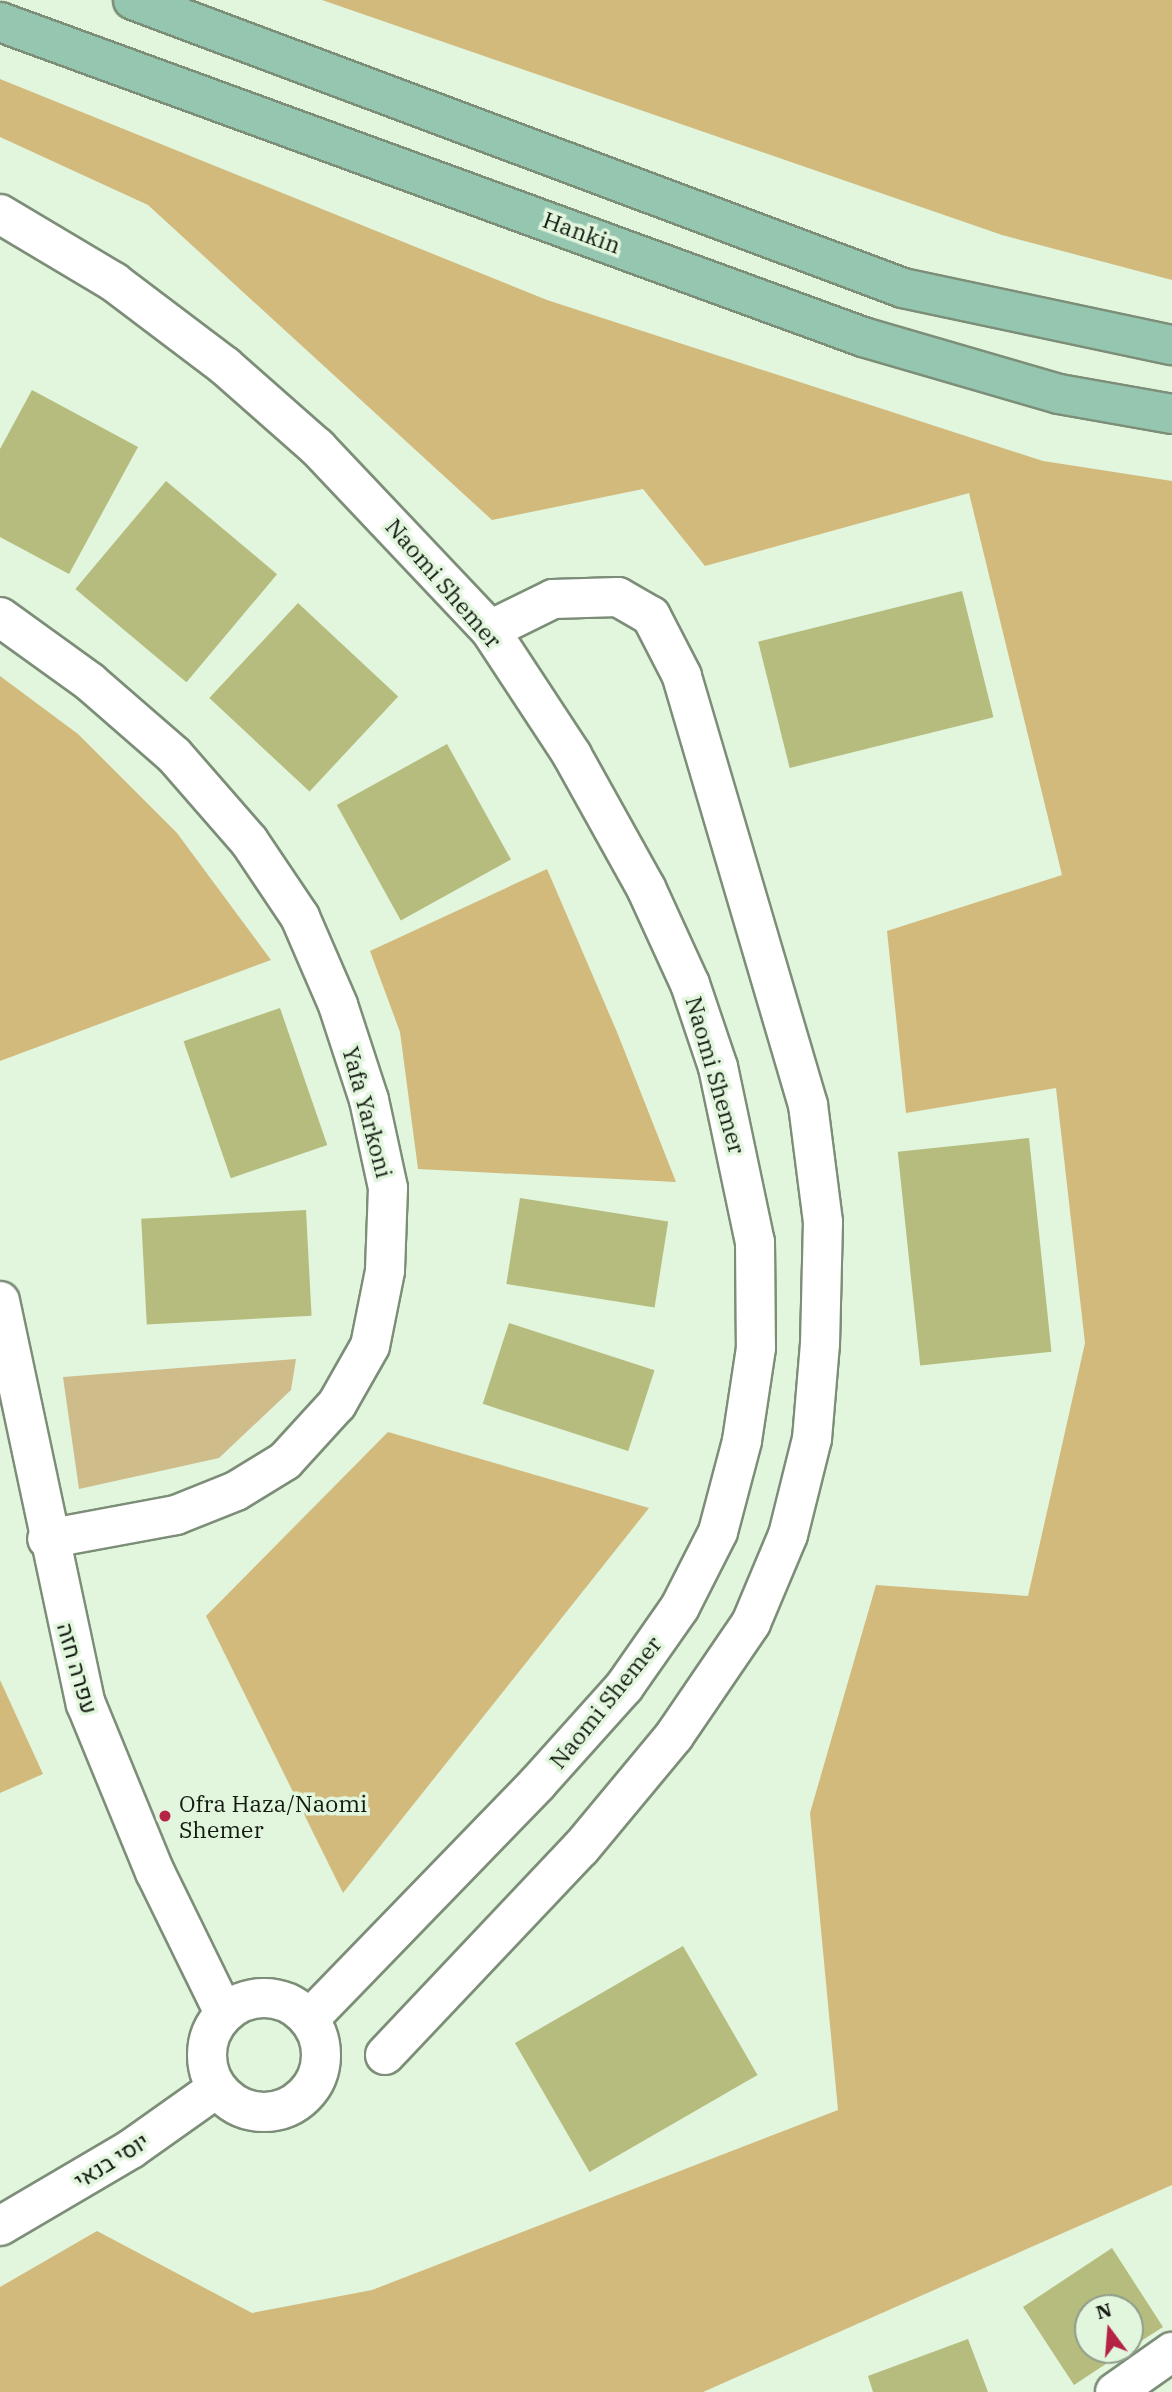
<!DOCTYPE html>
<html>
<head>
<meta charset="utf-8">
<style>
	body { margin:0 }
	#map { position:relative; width:1172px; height:2392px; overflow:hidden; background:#e2f5dd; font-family:"IBM Plex Serif",Heebo,serif }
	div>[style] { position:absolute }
	.green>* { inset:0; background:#cfbc8b }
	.forest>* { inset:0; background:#d2ba7d }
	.building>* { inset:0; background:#b5bc7d; transform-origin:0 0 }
	.roads { filter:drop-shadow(2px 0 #7d8e78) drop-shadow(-2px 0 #7d8e78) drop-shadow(0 2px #7d8e78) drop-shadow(0 -2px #7d8e78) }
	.minor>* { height:38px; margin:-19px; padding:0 19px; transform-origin:19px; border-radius:19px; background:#fff }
	.minor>.ring { margin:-19px; padding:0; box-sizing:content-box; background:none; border:38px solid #fff; border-radius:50% }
	.major>* { height:38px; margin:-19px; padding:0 19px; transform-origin:19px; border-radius:19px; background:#95c6b0 }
	.dots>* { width:19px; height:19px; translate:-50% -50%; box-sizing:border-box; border:4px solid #e2f5dd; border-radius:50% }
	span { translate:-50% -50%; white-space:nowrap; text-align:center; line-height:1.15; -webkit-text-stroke:7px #e2f5dd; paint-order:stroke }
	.street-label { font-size:23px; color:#131a11 }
	.poi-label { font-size:23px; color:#131a11 }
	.left { translate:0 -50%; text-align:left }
	.north { position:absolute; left:1074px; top:2294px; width:70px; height:70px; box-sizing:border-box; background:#e2f5dd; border:2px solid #8f9d8b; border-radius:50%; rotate:344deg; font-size:19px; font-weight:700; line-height:28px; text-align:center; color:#131a11 }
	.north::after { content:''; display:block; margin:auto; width:24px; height:32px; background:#b52346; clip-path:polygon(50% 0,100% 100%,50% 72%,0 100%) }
</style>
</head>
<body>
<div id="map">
	<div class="green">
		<i style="clip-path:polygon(296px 1359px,291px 1390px,219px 1458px,79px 1489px,63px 1377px)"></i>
	</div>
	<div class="forest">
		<i style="clip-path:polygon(322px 0,1172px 0,1172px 280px,1002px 235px)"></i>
		<i style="clip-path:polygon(0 79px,547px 300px,1043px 461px,1172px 481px,1172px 2185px,703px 2392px,0 2392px,0 2287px,97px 2231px,252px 2313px,372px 2290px,838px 2110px,810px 1813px,876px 1585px,1028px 1596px,1085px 1343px,1056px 1088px,906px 1113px,887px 931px,1062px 875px,969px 493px,705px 566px,643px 489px,492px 520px,148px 205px,0 137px)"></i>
		<i style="clip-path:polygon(0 676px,78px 734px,177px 833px,271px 960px,0 1061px)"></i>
		<i style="clip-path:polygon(547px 869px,617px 1032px,676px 1182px,418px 1169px,400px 1032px,370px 951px)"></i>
		<i style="clip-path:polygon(388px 1432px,649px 1508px,343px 1893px,206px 1616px)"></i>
		<i style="clip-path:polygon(0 1680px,43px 1774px,0 1793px)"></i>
	</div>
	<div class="building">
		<i style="clip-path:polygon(32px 390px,138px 447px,69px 574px,0 537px,0 449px)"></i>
		<i style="left:166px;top:481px;width:145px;height:141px;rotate:40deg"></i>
		<i style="left:962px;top:591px;width:130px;height:210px;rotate:76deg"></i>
		<i style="left:298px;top:603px;width:137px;height:130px;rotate:43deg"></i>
		<i style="left:447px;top:744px;width:132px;height:126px;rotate:61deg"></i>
		<i style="left:280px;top:1008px;width:145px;height:102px;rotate:71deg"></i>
		<i style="left:1029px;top:1138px;width:215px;height:132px;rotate:84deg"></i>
		<i style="left:520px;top:1198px;width:150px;height:87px;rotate:9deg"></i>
		<i style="left:306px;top:1210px;width:106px;height:165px;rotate:87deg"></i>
		<i style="left:509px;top:1323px;width:153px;height:85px;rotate:18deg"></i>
		<i style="left:683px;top:1946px;width:149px;height:194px;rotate:60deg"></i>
		<i style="clip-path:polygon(1112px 2248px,1163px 2327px,1130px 2348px,1130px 2308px,1088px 2308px,1088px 2350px,1127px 2350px,1074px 2385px,1023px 2307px)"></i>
		<i style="clip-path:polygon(968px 2339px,988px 2392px,873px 2392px,868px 2376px)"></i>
	</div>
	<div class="roads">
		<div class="minor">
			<i style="left:0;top:214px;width:133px;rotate:30.8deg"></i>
			<i style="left:114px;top:282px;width:139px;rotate:37.1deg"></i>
			<i style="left:225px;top:366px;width:123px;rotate:41.4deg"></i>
			<i style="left:317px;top:447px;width:252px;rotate:46.6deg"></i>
			<i style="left:490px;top:630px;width:149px;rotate:56.7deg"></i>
			<i style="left:572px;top:755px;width:152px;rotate:60.9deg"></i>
			<i style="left:646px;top:888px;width:106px;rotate:65.4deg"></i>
			<i style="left:690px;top:984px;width:88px;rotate:71.4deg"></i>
			<i style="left:718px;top:1067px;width:179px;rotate:78.1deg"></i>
			<i style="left:755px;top:1242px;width:106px;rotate:89.5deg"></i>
			<i style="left:756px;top:1348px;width:94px;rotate:98.6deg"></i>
			<i style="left:742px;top:1441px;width:94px;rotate:104.8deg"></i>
			<i style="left:718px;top:1532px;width:84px;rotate:116.9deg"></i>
			<i style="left:680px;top:1607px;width:98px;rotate:125deg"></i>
			<i style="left:624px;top:1687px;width:129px;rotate:131.9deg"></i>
			<i style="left:538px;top:1783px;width:329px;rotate:134.1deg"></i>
			<i style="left:0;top:617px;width:111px;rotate:35.8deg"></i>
			<i style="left:90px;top:682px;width:111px;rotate:41deg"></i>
			<i style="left:174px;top:755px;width:114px;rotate:48.9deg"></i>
			<i style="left:249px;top:841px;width:92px;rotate:56.1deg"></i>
			<i style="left:300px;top:917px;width:96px;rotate:66.6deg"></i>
			<i style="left:338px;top:1005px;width:100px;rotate:71.9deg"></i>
			<i style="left:369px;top:1100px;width:90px;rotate:77.8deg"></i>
			<i style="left:388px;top:1188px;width:83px;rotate:92.1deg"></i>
			<i style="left:385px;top:1271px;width:76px;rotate:101.3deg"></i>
			<i style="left:370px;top:1346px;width:67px;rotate:119.6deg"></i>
			<i style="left:337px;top:1404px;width:77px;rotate:132.4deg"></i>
			<i style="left:285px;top:1461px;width:57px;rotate:148.5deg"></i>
			<i style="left:236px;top:1491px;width:65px;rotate:158.2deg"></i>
			<i style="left:176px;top:1515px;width:131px;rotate:169.5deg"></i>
			<i style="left:0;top:1301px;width:412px;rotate:78deg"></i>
			<i style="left:86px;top:1704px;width:182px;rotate:67.7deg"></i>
			<i style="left:155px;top:1872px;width:157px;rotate:63.9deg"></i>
			<i class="ring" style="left:207px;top:1998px;width:76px;height:76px"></i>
			<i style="left:385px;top:2055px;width:285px;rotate:-46.6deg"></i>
			<i style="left:581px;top:1848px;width:146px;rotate:-50.3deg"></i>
			<i style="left:674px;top:1736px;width:137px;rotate:-55.7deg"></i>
			<i style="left:751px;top:1623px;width:95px;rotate:-67.2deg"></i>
			<i style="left:788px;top:1535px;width:99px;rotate:-76deg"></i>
			<i style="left:812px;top:1439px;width:95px;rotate:-85.2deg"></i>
			<i style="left:820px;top:1344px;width:122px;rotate:-88.6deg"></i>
			<i style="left:823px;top:1222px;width:118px;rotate:-97.3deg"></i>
			<i style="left:808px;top:1105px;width:447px;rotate:-106.4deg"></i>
			<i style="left:682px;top:676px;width:68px;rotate:-117.3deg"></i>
			<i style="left:651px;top:616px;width:38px;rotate:-150deg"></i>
			<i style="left:618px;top:597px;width:65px;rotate:178.2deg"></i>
			<i style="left:553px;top:599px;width:70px;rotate:153.8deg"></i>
			<i style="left:0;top:2226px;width:152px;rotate:-30.4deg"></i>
			<i style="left:131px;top:2149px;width:105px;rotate:-35.3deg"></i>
			<i style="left:1115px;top:2392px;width:70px;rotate:-35.1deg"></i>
		</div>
		<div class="major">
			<i style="left:133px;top:0;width:822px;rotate:20.51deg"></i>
			<i style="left:903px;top:288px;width:275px;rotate:12deg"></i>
			<i style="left:0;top:22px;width:919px;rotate:20.05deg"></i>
			<i style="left:863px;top:337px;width:204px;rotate:16.2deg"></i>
			<i style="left:1059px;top:394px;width:115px;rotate:10deg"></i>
		</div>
	</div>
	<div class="dots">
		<i style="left:165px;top:1816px;background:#b52346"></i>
	</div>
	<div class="street-label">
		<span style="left:582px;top:232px;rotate:20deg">Hankin</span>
		<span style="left:444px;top:583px;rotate:49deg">Naomi Shemer</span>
		<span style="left:716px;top:1075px;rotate:74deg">Naomi Shemer</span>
		<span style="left:368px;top:1112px;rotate:75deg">Yafa Yarkoni</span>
		<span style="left:78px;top:1668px;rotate:74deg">עפרה חזה</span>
		<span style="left:605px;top:1702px;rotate:-51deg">Naomi Shemer</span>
		<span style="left:111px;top:2160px;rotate:-32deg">יוסי בנאי</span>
	</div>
	<div class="poi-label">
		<span class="left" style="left:179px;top:1816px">Ofra Haza/Naomi<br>Shemer</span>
	</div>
	<div class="north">N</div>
</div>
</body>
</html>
